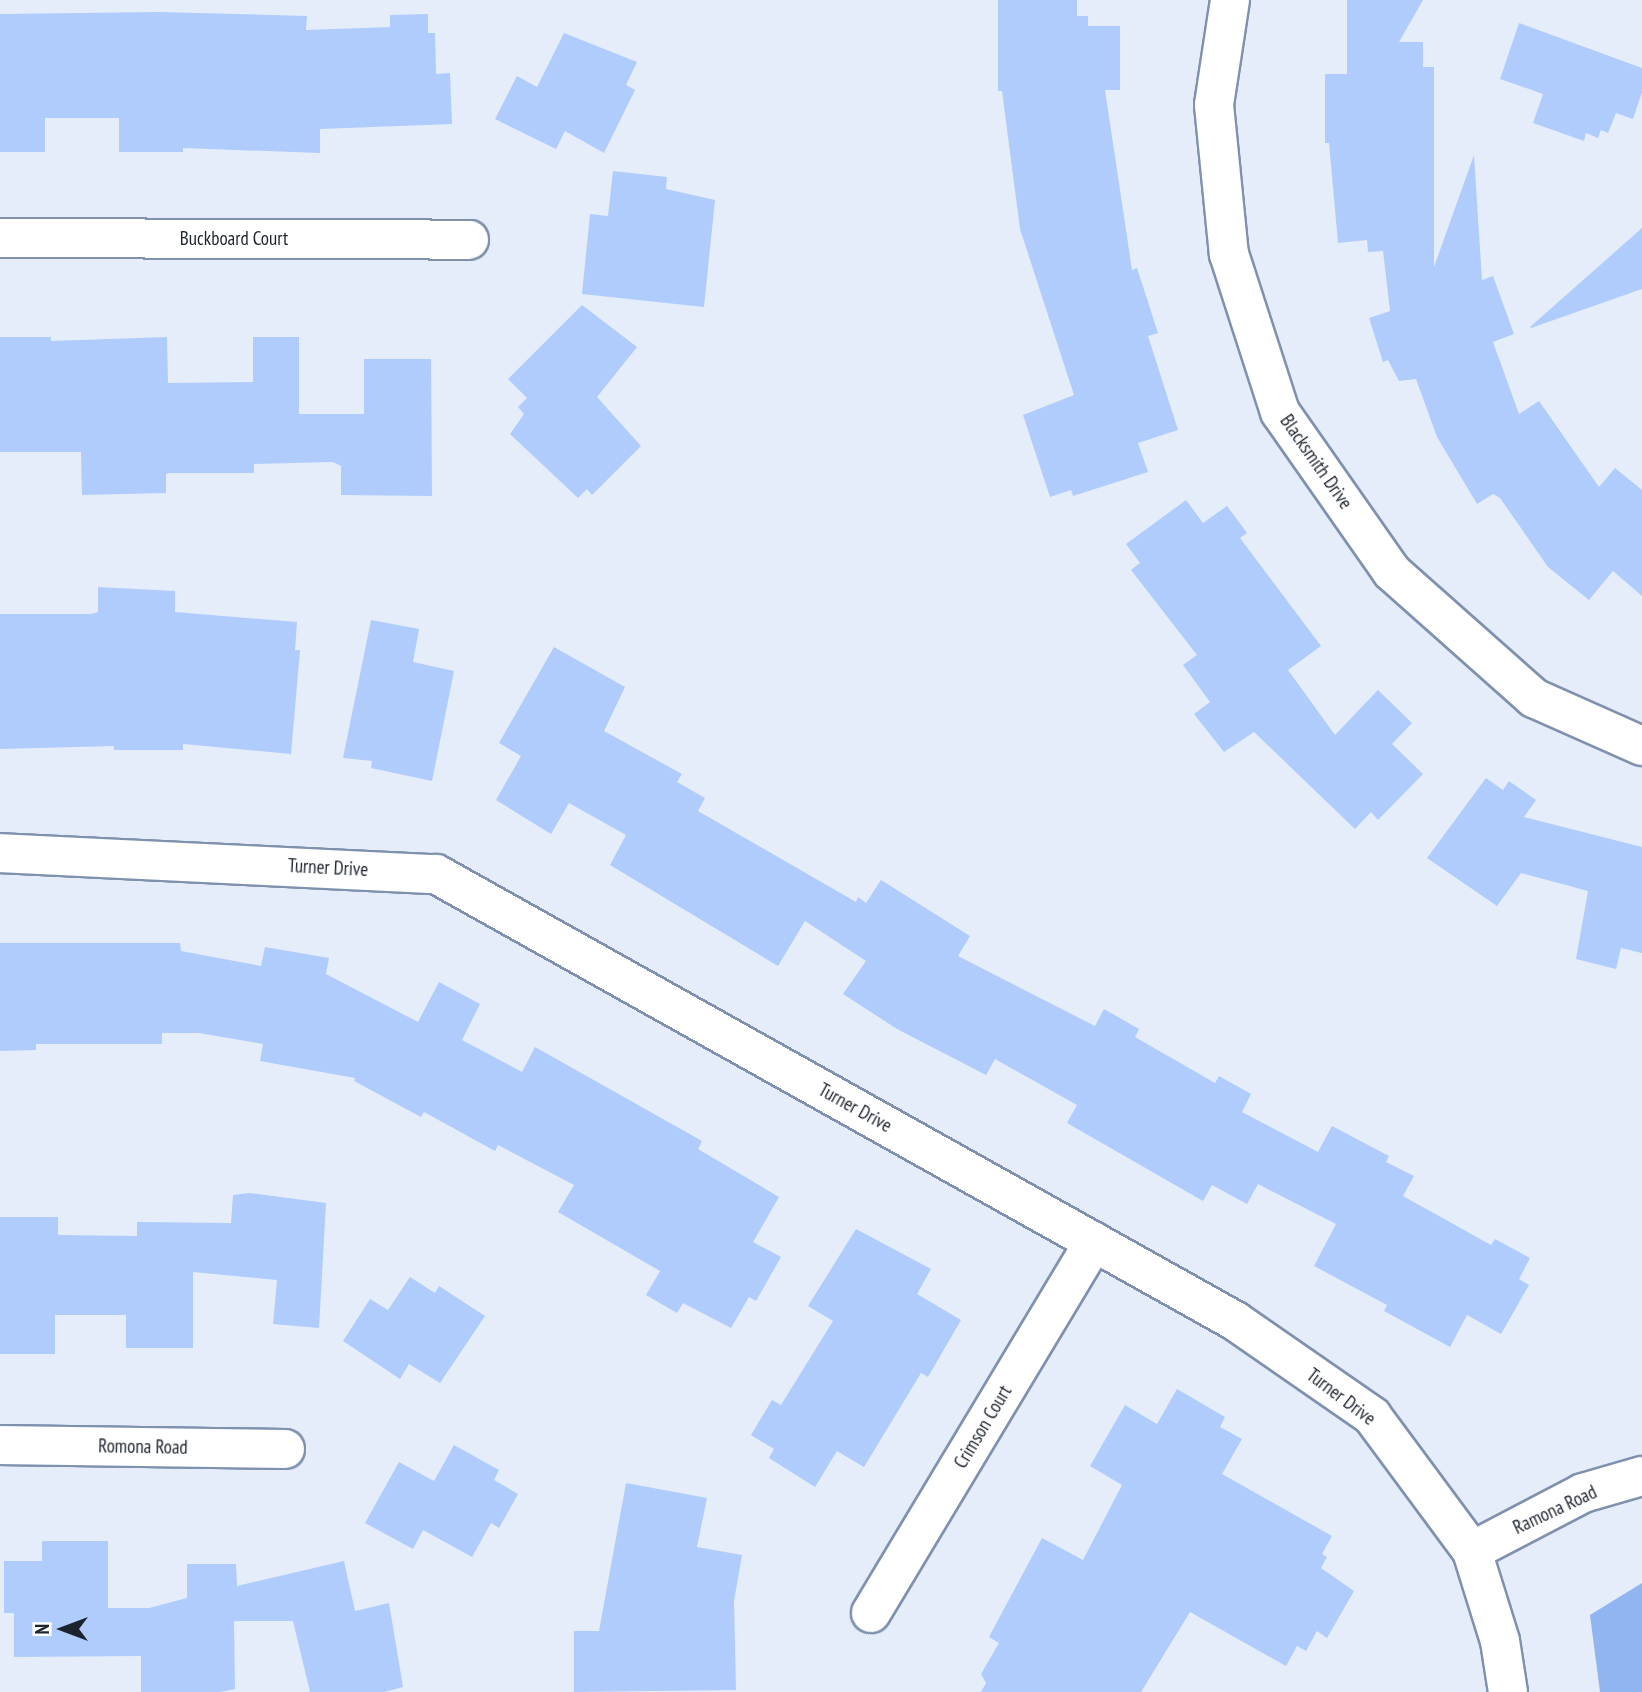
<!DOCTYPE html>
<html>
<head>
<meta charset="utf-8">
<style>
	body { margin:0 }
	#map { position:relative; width:1642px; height:1692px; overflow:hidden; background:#e5edfa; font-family:"PT Sans Narrow",sans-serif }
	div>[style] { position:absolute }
	.water>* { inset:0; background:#91b5f0 }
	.building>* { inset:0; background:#afccfc }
	.roads { filter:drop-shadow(2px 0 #7f91ae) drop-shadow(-2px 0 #7f91ae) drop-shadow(0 2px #7f91ae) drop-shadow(0 -2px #7f91ae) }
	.minor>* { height:38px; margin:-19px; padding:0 19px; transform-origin:19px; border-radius:19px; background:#fff }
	span { translate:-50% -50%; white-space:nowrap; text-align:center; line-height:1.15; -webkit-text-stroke:5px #fff; paint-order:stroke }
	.street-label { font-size:19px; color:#1b232e }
	.north { position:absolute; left:28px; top:1594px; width:70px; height:70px; -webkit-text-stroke:5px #fff; paint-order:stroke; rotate:270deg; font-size:19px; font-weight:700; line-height:28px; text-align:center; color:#1b232e }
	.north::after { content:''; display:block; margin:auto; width:24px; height:32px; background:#1b232e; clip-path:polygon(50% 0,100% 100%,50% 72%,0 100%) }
</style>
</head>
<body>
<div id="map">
	<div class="water">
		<i style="clip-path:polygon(1642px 1583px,1642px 1692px,1600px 1692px,1590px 1615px)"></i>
	</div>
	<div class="building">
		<i style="clip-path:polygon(998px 0,1077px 0,1077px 16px,1088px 16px,1088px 26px,1120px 26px,1120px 90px,1105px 90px,1132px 270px,1137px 268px,1158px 333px,1148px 336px,1178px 430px,1138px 443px,1148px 472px,1073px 496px,1071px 490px,1050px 497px,1023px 415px,1074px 395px,1020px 229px,1002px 91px,998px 91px)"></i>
		<i style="clip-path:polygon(1347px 0,1423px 0,1399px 42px,1423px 42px,1423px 67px,1434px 67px,1434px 267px,1474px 155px,1482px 280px,1493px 276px,1514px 334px,1493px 342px,1519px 414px,1539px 401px,1599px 487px,1615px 468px,1642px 490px,1642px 596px,1613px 571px,1589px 600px,1548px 567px,1500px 498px,1493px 494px,1477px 504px,1437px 437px,1416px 379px,1399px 381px,1388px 360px,1383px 362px,1369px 318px,1390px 311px,1383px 251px,1368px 252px,1367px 240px,1338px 243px,1329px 143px,1325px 143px,1325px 74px,1347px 74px)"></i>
		<i style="clip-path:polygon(160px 12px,307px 16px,306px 30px,390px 27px,390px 15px,428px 14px,428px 33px,435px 33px,436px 74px,450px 73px,452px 124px,320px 129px,320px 153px,183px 148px,183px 152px,119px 152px,119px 118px,45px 118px,45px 152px,0 152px,0 14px)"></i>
		<i style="clip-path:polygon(1519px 23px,1642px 68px,1642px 92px,1633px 119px,1616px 113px,1608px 133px,1601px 130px,1598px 138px,1586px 133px,1584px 141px,1533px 123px,1543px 94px,1500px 79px)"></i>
		<i style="clip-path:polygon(564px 33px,637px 62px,626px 85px,635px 90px,604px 153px,565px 131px,556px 149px,495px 119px,517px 76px,537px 87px)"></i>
		<i style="clip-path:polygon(613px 171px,667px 177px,666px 189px,715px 200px,704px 307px,582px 294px,590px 214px,608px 216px)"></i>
		<i style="clip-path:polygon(1642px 228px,1642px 289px,1531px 328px,1530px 327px)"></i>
		<i style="clip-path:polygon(582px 305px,637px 347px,597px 397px,641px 446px,592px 495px,587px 489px,578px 498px,510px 434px,524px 414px,518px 407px,527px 398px,508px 379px)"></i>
		<i style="clip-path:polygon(0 337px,51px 337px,51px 341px,167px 337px,168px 383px,253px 382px,253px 337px,299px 337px,299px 414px,364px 414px,364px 359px,431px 359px,432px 496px,341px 495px,341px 466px,333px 462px,254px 464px,254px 473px,170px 473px,166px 474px,166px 493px,82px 495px,81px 452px,0 452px)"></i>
		<i style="clip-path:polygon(1186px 500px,1203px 523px,1227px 506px,1247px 533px,1240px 538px,1321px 646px,1288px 670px,1335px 735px,1378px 690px,1412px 723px,1392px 744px,1423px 774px,1378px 820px,1371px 812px,1355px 829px,1254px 732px,1224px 752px,1194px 714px,1210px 702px,1183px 665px,1197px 655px,1131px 570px,1140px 563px,1126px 544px)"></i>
		<i style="clip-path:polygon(98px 587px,175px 591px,175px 612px,297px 622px,295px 650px,300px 650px,291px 754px,183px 744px,183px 750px,114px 750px,114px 746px,0 749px,0 614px,91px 614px,98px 612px)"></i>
		<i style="clip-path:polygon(371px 620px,419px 629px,413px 662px,454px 671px,432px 781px,371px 768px,372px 761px,343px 758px)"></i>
		<i style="clip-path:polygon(554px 647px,625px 687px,604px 731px,682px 774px,677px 782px,705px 798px,698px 811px,856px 902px,858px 897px,866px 903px,881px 880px,970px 936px,958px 956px,1095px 1026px,1104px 1009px,1139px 1029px,1135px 1037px,1215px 1083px,1219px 1076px,1251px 1094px,1242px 1112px,1318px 1152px,1332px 1126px,1389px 1156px,1386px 1162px,1414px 1176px,1403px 1196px,1491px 1245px,1495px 1239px,1530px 1258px,1519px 1279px,1529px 1285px,1501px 1334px,1467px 1315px,1450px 1347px,1384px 1311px,1387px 1305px,1314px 1266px,1336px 1224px,1258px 1184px,1247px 1204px,1212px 1185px,1203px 1201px,1067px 1123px,1077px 1105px,995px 1059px,986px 1075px,897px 1029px,843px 994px,866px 961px,805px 921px,778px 966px,610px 865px,626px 835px,569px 803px,551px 834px,496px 800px,521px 756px,499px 743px)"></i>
		<i style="clip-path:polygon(1486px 778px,1503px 790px,1509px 781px,1536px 800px,1524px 817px,1642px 847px,1642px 953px,1621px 948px,1616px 969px,1576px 959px,1588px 891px,1521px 873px,1497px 906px,1427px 858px)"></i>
		<i style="clip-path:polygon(0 943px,180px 943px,181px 951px,261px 966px,265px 947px,329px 958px,326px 974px,418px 1022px,439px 982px,480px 1004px,462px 1040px,522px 1072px,535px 1047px,702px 1141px,698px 1149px,779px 1197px,753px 1242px,781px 1257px,756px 1301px,749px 1297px,731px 1328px,683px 1303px,677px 1313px,646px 1295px,660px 1271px,558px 1212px,574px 1185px,498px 1145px,495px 1151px,424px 1112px,421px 1117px,354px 1081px,355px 1078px,260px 1061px,263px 1044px,199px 1033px,162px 1033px,162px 1044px,36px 1044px,36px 1050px,0 1051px)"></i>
		<i style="clip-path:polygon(250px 1193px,326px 1203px,319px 1328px,273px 1324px,277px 1280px,193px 1272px,193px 1348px,126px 1348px,126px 1315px,55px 1315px,55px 1354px,0 1354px,0 1217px,58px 1217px,58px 1235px,137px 1236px,137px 1222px,231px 1223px,233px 1195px)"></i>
		<i style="clip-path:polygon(856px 1229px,931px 1269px,917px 1294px,961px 1320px,928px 1377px,921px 1373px,864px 1467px,837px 1451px,815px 1487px,769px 1458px,774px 1449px,751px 1435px,772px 1400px,781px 1405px,833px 1321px,808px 1306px)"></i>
		<i style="clip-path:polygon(410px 1277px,435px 1293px,439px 1286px,485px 1316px,440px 1383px,409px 1364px,400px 1379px,343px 1341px,370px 1299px,388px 1310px)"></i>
		<i style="clip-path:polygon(1177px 1389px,1225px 1417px,1220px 1427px,1242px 1439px,1222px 1474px,1332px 1536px,1322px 1554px,1327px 1557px,1321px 1568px,1354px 1591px,1327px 1638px,1317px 1631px,1306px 1651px,1297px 1646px,1286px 1666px,1190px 1612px,1141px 1692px,981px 1692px,986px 1683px,981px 1674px,999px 1643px,989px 1637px,1042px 1538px,1083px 1560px,1122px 1485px,1090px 1466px,1125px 1405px,1157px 1424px)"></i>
		<i style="clip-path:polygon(454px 1445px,499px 1470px,494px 1480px,518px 1494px,499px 1528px,491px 1523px,472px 1557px,423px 1530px,413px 1549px,365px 1523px,399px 1462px,434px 1481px)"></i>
		<i style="clip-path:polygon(626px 1483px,707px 1498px,697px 1547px,742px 1555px,734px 1601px,736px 1690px,574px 1692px,574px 1631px,599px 1631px)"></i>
		<i style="clip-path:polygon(42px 1541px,108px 1541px,108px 1608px,149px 1608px,187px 1598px,187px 1564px,236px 1564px,237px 1586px,344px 1561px,355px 1611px,389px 1603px,403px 1687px,384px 1692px,310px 1692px,293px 1621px,234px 1621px,235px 1689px,220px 1692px,141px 1692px,141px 1656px,14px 1657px,14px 1613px,4px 1613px,4px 1561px,42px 1561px)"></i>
	</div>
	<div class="roads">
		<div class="minor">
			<i style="left:1230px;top:0;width:106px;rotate:98.7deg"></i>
			<i style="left:1214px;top:105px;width:150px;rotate:84.3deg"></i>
			<i style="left:1229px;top:254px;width:166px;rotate:72.1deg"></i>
			<i style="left:1280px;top:412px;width:195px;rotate:55deg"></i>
			<i style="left:1392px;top:572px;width:190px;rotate:41.6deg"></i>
			<i style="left:1534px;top:698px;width:118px;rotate:24deg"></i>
			<i style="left:0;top:238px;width:469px;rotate:0.2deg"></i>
			<i style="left:0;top:853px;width:437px;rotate:2.8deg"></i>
			<i style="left:436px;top:874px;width:916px;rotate:29.22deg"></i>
			<i style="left:1235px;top:1321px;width:167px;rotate:34.7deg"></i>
			<i style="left:1372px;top:1416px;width:168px;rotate:53.5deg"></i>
			<i style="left:1472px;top:1551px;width:94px;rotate:72.7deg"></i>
			<i style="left:1500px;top:1641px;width:52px;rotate:81.1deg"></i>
			<i style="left:0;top:1445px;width:285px;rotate:0.8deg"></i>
			<i style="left:1472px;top:1551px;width:125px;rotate:-27.6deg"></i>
			<i style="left:1583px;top:1493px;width:61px;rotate:-16.1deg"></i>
			<i style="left:871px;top:1613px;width:433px;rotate:-59deg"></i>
		</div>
	</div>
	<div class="street-label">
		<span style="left:234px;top:239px">Buckboard Court</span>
		<span style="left:1316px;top:462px;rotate:55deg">Blacksmith Drive</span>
		<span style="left:328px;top:868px;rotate:3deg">Turner Drive</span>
		<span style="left:855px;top:1108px;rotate:29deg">Turner Drive</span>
		<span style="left:1341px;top:1397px;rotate:37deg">Turner Drive</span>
		<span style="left:983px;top:1427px;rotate:-59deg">Crimson Court</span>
		<span style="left:143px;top:1447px;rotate:1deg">Romona Road</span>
		<span style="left:1555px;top:1510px;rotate:-25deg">Ramona Road</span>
	</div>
	<div class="north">N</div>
</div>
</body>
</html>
